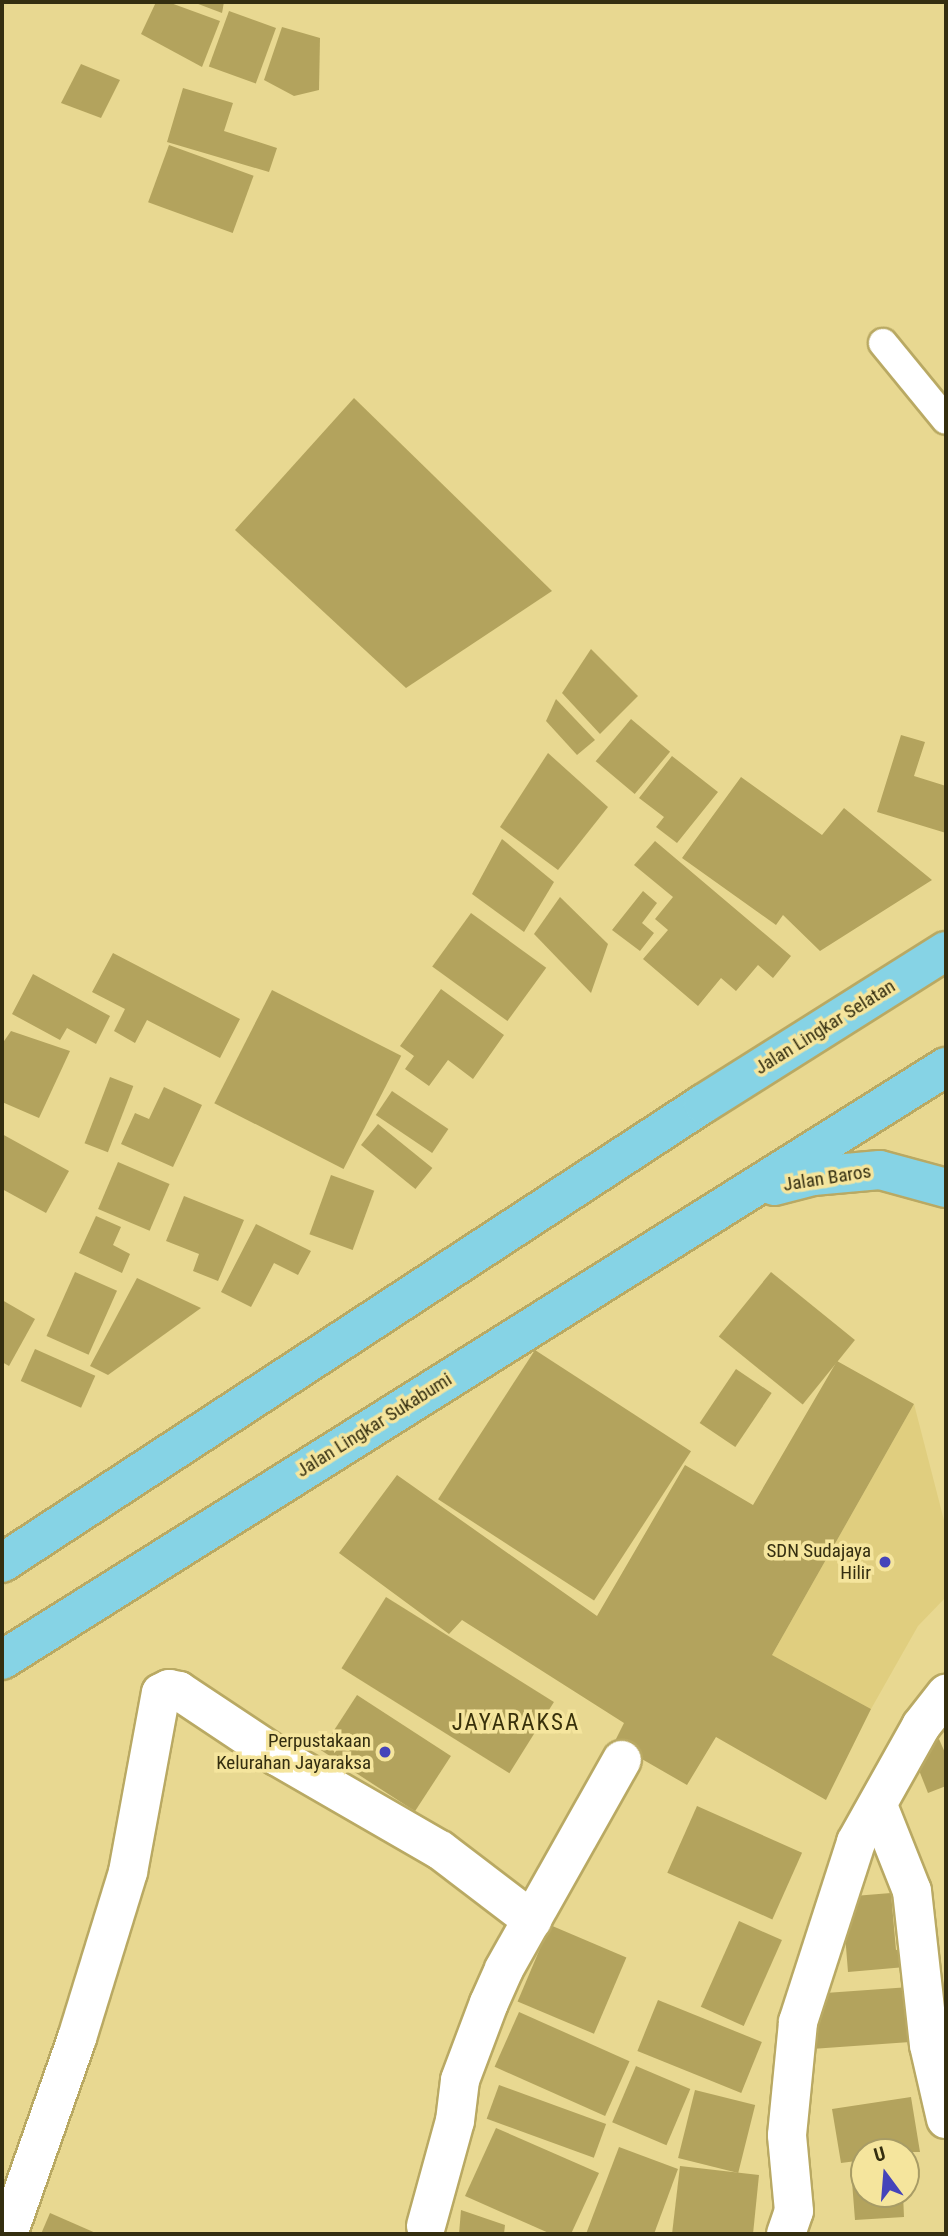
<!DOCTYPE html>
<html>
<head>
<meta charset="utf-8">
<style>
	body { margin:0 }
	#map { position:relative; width:948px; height:2236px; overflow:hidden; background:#e8d891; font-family:"Roboto Condensed",sans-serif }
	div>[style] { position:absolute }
	.built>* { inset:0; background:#e0ce7f }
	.building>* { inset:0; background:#b3a35d; transform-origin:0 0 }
	.roads { filter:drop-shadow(2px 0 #b9a963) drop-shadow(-2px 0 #b9a963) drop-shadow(0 2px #b9a963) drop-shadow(0 -2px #b9a963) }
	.lane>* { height:28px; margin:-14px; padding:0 14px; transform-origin:14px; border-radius:14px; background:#fff }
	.street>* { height:38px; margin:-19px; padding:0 19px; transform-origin:19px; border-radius:19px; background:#fff }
	.primary>* { height:38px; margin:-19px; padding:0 19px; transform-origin:19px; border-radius:19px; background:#86d3e5 }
	.dots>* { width:19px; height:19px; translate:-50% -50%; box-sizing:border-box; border:4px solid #f5e59d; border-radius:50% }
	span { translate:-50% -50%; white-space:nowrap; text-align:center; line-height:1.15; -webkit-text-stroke:7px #f5e59d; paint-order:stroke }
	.street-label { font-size:19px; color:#342e10 }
	.poi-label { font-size:19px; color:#342e10 }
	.right { translate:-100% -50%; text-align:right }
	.quarter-label { font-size:23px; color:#39310b; letter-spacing:2px }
	.frame { position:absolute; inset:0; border:4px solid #342e10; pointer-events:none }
	.north { position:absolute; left:850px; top:2138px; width:70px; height:70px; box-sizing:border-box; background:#f5e59d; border:2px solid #a89c65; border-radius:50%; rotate:344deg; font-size:19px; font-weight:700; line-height:28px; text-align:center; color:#342e10 }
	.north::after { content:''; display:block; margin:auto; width:24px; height:32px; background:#4544ba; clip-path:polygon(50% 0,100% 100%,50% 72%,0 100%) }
</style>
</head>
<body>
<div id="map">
	<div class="built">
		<i style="clip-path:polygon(914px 1404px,946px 1528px,946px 1597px,918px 1626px,871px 1709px,772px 1655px)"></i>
	</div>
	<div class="building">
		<i style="clip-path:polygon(156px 2px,168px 2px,220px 21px,202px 67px,141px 34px)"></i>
		<i style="clip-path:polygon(193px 2px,224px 2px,222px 13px)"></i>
		<i style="left:229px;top:11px;width:50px;height:59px;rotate:20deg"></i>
		<i style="clip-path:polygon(282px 27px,320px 38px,319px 90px,294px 96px,264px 80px)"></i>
		<i style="clip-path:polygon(81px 64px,120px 80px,101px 118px,61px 103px)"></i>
		<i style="clip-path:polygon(183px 88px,233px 103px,224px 131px,277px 148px,269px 172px,167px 142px)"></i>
		<i style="left:169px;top:145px;width:90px;height:61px;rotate:20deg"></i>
		<i style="clip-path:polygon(354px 398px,552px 591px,406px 688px,235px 530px)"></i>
		<i style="clip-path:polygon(591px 649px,638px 696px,600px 734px,562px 693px)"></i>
		<i style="clip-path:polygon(556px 699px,595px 740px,577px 755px,546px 721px)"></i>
		<i style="left:631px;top:719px;width:51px;height:55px;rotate:40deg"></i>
		<i style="clip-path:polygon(901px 735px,925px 742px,914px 776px,946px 786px,946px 833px,877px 812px)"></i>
		<i style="clip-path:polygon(548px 753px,608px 807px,558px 870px,500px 827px)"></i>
		<i style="clip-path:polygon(672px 756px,718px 792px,677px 843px,656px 827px,664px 817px,639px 798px)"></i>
		<i style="clip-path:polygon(741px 777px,822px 835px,844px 808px,932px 880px,820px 951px,783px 915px,776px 925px,682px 858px)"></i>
		<i style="clip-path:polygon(502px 839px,554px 882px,524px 932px,472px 894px)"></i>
		<i style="clip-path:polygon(655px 841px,791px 956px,773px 978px,758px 965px,736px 991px,721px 978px,698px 1006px,643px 959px,668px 930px,655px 919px,673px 897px,634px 865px)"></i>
		<i style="clip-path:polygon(643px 891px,657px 903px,642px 923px,654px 933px,640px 951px,612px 930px)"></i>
		<i style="clip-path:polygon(560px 897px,608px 944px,591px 993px,534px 934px)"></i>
		<i style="left:471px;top:913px;width:93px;height:66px;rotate:36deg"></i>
		<i style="clip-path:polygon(113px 953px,240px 1019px,220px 1058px,147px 1020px,135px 1043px,114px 1031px,125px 1009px,92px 992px)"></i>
		<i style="clip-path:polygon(33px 974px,110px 1016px,96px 1044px,67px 1028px,60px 1040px,12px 1014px)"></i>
		<i style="clip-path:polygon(441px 989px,504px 1035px,473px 1079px,448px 1060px,429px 1086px,405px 1069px,414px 1056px,400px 1046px)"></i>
		<i style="left:272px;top:990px;width:145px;height:127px;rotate:27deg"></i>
		<i style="clip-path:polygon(11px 1031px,70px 1051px,39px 1118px,2px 1102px,2px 1044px)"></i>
		<i style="left:110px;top:1077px;width:25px;height:71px;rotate:21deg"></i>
		<i style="clip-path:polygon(164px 1087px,202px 1105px,173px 1167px,121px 1144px,135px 1113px,149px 1119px)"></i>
		<i style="left:392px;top:1091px;width:68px;height:29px;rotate:34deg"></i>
		<i style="left:378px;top:1124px;width:70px;height:27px;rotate:39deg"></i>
		<i style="clip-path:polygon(2px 1134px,69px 1171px,46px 1213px,2px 1189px)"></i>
		<i style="left:118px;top:1162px;width:56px;height:51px;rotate:23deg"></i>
		<i style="left:331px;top:1175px;width:46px;height:63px;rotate:20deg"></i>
		<i style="clip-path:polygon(184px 1196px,244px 1220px,218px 1281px,193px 1271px,199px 1254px,166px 1241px)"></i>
		<i style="clip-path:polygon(96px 1216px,121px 1227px,113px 1245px,130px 1254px,122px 1273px,79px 1253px)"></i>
		<i style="clip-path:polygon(256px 1224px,311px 1251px,298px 1275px,274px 1263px,251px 1307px,221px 1292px)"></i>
		<i style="left:75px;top:1272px;width:46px;height:70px;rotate:24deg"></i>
		<i style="left:771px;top:1272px;width:108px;height:83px;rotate:39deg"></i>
		<i style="clip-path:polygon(137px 1278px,201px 1308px,108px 1375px,90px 1366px)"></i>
		<i style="clip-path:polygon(2px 1300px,35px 1319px,9px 1366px,2px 1362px)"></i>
		<i style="left:35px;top:1349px;width:66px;height:35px;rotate:24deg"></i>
		<i style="left:535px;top:1350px;width:186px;height:178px;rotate:33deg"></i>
		<i style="clip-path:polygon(837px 1361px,914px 1404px,772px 1655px,871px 1709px,826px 1800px,716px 1737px,687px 1785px,614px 1743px,624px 1723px,462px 1620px,449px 1634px,339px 1553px,397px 1475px,597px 1616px,685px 1465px,753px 1505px)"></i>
		<i style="left:736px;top:1369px;width:43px;height:65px;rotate:34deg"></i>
		<i style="left:386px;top:1597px;width:198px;height:84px;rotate:32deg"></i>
		<i style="left:357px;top:1695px;width:112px;height:66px;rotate:33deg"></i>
		<i style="clip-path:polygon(939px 1739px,946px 1755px,946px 1786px,928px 1793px,911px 1750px)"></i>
		<i style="left:697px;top:1806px;width:115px;height:73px;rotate:24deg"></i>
		<i style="clip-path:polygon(891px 1893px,896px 1950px,915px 1948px,917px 1966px,848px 1972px,842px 1897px)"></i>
		<i style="left:739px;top:1921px;width:47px;height:94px;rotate:24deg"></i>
		<i style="left:550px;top:1925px;width:83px;height:83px;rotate:23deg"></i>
		<i style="left:910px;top:1987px;width:55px;height:99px;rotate:86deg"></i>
		<i style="left:658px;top:2000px;width:112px;height:55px;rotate:22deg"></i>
		<i style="left:519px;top:2012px;width:121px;height:60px;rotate:24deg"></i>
		<i style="left:636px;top:2066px;width:59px;height:61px;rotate:23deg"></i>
		<i style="left:499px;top:2085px;width:114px;height:36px;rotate:20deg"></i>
		<i style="left:695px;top:2090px;width:62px;height:70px;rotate:14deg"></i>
		<i style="clip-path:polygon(911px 2097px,920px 2152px,864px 2152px,864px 2160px,841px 2163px,832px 2109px)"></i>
		<i style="clip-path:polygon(496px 2128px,599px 2173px,571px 2234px,551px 2234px,465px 2196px)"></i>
		<i style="clip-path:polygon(619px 2147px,678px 2169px,654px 2234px,586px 2234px)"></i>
		<i style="clip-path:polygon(680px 2166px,759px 2175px,753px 2234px,672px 2234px)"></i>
		<i style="clip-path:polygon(864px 2168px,864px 2194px,903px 2194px,904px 2217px,855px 2220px,851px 2169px)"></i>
		<i style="clip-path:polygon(461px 2210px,505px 2225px,504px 2234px,459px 2234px)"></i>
		<i style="clip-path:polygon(50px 2213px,98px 2234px,41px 2234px)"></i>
	</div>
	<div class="roads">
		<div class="lane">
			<i style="left:883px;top:343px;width:99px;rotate:50.7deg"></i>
		</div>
		<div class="street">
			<i style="left:879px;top:1808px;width:89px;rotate:68.3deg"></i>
			<i style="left:912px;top:1891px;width:155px;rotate:83.7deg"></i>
			<i style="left:929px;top:2045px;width:76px;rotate:77.1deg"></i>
			<i style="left:426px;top:2226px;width:109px;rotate:-74.6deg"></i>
			<i style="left:455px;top:2121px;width:41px;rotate:-83deg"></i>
			<i style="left:460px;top:2080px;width:82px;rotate:-69.4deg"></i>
			<i style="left:489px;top:2003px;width:37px;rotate:-66deg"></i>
			<i style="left:504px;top:1969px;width:240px;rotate:-60.6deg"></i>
			<i style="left:8px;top:2234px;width:208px;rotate:-70.6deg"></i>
			<i style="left:77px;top:2038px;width:174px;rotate:-72.9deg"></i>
			<i style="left:128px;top:1872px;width:182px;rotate:-79.6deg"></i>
			<i style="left:161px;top:1693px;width:9px;rotate:-27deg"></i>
			<i style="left:169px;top:1689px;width:10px;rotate:11deg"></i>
			<i style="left:179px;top:1691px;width:118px;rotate:33.6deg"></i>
			<i style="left:277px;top:1756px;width:188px;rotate:30deg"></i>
			<i style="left:440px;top:1850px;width:116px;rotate:37.3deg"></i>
			<i style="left:786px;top:2234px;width:24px;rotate:-71deg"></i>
			<i style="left:794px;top:2211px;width:76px;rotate:-95.3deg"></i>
			<i style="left:787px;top:2135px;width:114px;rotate:-84.4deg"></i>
			<i style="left:798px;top:2022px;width:189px;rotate:-72.1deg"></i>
			<i style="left:856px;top:1842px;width:133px;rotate:-60.7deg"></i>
			<i style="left:921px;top:1726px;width:41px;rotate:-52deg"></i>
		</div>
		<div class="primary">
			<i style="left:774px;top:1186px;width:40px;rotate:-14.4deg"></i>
			<i style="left:813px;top:1176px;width:67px;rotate:-5.1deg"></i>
			<i style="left:880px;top:1170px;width:68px;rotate:15.3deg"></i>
			<i style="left:2px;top:1563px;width:838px;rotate:-33.22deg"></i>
			<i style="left:703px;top:1104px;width:287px;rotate:-32.2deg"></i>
			<i style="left:2px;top:1660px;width:1115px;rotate:-32.14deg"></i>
		</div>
	</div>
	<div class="dots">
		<i style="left:885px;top:1562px;background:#4544ba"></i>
		<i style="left:385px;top:1752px;background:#4544ba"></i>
	</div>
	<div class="street-label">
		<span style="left:825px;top:1027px;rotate:-32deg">Jalan Lingkar Selatan</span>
		<span style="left:827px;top:1178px;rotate:-9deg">Jalan Baros</span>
		<span style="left:374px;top:1425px;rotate:-32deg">Jalan Lingkar Sukabumi</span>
	</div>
	<div class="poi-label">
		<span class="right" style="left:871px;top:1562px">SDN Sudajaya<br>Hilir</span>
		<span class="right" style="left:371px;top:1752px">Perpustakaan<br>Kelurahan Jayaraksa</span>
	</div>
	<div class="quarter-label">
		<span style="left:516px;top:1723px">JAYARAKSA</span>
	</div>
	<div class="frame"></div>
	<div class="north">U</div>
</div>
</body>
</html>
